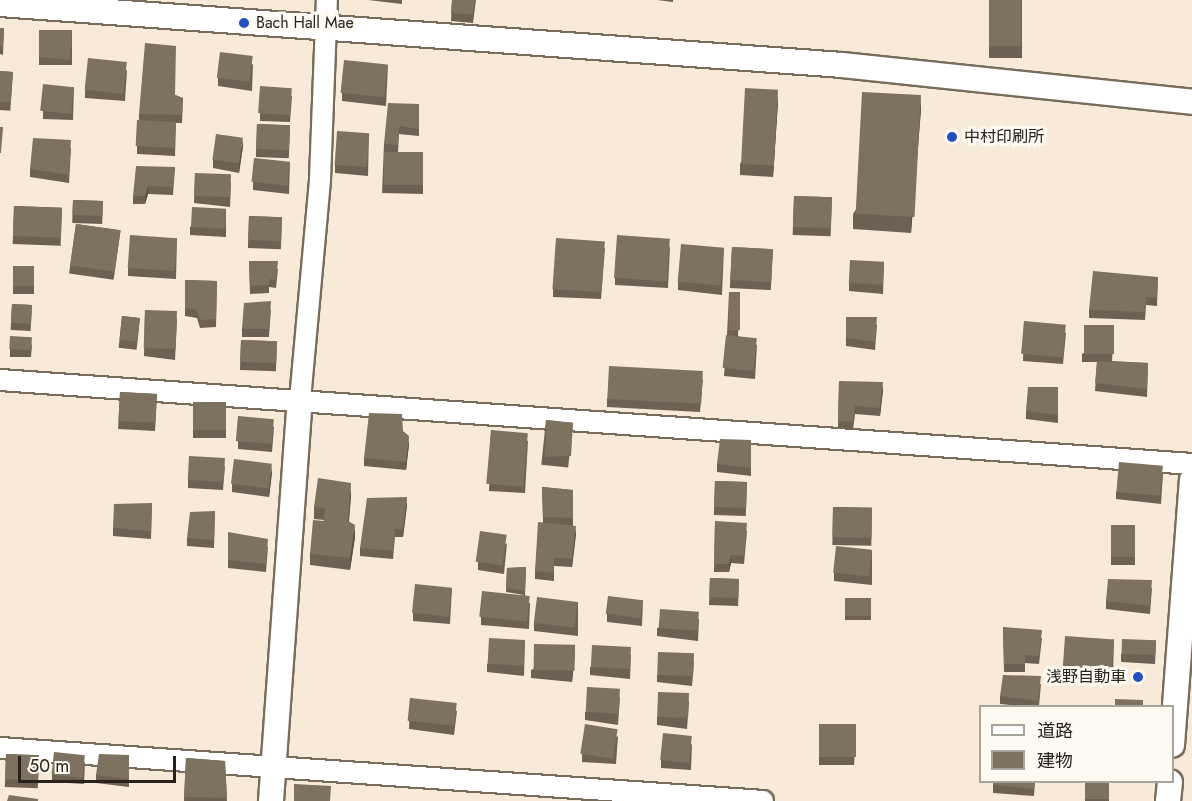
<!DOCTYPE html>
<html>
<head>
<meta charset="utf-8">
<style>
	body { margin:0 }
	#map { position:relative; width:1192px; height:801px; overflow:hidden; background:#f8ead8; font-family:Jost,"Noto Sans JP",sans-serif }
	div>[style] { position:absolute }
	.roads { filter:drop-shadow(2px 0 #786c5c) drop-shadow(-2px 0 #786c5c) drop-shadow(0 2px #786c5c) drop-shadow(0 -2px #786c5c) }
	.minor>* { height:20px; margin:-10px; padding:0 10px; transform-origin:10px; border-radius:10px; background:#fff }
	.tertiary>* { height:24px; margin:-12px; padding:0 12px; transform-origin:12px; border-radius:12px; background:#fff }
	.wall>* { inset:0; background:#6c6153; transform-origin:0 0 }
	.shaded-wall>* { inset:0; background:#584f43 }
	.building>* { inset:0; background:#7d7160; transform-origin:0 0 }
	.dots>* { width:16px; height:16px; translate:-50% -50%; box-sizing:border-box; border:3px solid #fef9f1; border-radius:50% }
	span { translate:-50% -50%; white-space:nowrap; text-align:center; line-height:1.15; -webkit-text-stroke:6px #fef9f1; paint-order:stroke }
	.poi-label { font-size:16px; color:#27221b }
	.left { translate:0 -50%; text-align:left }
	.right { translate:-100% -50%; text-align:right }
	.legend { position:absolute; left:979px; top:705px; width:195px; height:78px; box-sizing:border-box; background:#fef9f1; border:2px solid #a8a39b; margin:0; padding:8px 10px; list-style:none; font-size:18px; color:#27221b }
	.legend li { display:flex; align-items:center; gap:12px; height:30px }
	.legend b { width:30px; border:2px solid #a8a39b }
	.scale { position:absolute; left:18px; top:756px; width:158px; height:27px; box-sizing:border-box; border:3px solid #27221b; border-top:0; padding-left:8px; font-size:18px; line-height:21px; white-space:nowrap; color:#27221b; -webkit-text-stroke:4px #fef9f1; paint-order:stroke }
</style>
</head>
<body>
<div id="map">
	<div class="roads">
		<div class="minor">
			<i style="left:0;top:380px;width:1195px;rotate:4.03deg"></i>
			<i style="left:300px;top:400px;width:222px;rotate:-84.8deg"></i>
			<i style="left:320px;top:179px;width:179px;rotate:-87.8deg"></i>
			<i style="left:0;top:748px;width:765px;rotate:3.97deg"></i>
		</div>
		<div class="tertiary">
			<i style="left:0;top:4px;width:844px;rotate:4.14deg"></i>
			<i style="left:842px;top:65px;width:352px;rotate:6deg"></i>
			<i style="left:1172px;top:745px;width:266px;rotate:-85.7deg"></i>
			<i style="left:271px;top:801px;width:402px;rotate:-85.9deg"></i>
			<i style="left:1168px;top:801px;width:19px;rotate:-84deg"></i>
		</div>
	</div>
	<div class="wall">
		<i style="clip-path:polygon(368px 0,402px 0,402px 4px)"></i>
		<i style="clip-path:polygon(452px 0,476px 0,473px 23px,451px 21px)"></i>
		<i style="clip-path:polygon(657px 0,673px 0,673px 2px)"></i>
		<i style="left:989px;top:0;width:33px;height:58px"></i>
		<i style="clip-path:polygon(0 28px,4px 28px,3px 55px,0 54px)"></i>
		<i style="left:39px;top:30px;width:33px;height:35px"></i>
		<i style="clip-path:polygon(253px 64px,252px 91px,218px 86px,218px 78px)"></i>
		<i style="clip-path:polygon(388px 65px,386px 106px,342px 101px,342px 93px)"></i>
		<i style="clip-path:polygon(127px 70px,125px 101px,85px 98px,85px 90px)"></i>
		<i style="left:0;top:71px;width:13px;height:39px;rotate:4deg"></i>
		<i style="clip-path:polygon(74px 87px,73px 120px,43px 119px,43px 111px)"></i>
		<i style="clip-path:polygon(175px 95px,183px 98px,182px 123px,176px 123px,175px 156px,137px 154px,137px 120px,139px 120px,139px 114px)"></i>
		<i style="clip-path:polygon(292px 96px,290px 122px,260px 121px,260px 113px)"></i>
		<i style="clip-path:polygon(778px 102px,773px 177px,740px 175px,740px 164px)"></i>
		<i style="clip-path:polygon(419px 104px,419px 136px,399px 134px,398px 152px,423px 152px,423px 194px,382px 193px,384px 144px)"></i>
		<i style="clip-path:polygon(921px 109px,911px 233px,853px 229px,853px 214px)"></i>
		<i style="left:257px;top:124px;width:33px;height:33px;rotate:2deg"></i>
		<i style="clip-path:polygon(369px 133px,368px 176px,335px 173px,335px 165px)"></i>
		<i style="clip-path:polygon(243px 146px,239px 173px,213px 168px,213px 160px)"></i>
		<i style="clip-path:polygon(71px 148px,69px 183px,30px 177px,30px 169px)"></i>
		<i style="clip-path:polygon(290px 162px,289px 194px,253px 190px,253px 182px)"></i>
		<i style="clip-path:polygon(175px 167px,173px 195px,148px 194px,145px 204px,133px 204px,133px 196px)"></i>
		<i style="clip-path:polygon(195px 173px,231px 182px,230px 207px,194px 203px)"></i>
		<i style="left:794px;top:196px;width:38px;height:39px;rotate:2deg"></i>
		<i style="left:73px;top:200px;width:30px;height:23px;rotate:2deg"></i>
		<i style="left:14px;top:206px;width:48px;height:38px;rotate:2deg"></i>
		<i style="clip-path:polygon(226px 209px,226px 237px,190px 235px,190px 227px)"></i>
		<i style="left:249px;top:216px;width:33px;height:32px;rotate:2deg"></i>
		<i style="left:76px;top:224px;width:45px;height:50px;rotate:8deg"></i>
		<i style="clip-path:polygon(177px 238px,176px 279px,128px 276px,128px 268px)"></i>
		<i style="clip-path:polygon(670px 247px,668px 288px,615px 285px,615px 278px)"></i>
		<i style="left:732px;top:247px;width:41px;height:41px;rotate:3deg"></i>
		<i style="clip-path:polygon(605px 248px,601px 299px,553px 297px,553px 289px)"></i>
		<i style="clip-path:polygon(724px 248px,722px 295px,678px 290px,678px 282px)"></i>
		<i style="clip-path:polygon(249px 261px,278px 269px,276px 288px,269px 287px,269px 293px,250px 294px)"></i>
		<i style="clip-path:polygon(884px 262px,883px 294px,849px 291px,849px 283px)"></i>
		<i style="left:13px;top:266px;width:21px;height:28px"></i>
		<i style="clip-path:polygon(1158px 277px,1157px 306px,1146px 305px,1145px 320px,1089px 318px,1089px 310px)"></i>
		<i style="clip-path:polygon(185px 280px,217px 281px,216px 327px,200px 328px,197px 318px,185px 316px)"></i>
		<i style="clip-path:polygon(729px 292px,740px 300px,738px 336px,757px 345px,755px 379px,724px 376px,727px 336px)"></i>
		<i style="left:12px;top:304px;width:20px;height:26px;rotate:3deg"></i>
		<i style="clip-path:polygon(271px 309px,269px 337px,242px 337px,242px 329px)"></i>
		<i style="clip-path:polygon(145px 310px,177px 319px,175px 360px,144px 356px)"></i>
		<i style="left:122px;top:316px;width:18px;height:32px;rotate:6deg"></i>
		<i style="clip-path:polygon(846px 317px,877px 325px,875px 350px,846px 346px)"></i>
		<i style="clip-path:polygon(1024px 321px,1066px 333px,1063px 364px,1023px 361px)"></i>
		<i style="clip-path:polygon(1114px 333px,1112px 361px,1148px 363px,1147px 397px,1095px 391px,1097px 362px,1082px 362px,1082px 354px)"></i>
		<i style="clip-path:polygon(10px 336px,32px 345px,31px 357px,10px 357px)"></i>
		<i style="left:241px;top:340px;width:36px;height:30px;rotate:2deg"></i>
		<i style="clip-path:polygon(703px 379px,700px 412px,607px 407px,607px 399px)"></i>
		<i style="clip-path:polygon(839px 381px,883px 390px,880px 416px,855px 414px,853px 430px,838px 428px)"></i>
		<i style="clip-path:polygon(1058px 387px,1058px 423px,1026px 419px,1026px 411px)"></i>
		<i style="left:120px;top:392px;width:37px;height:37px;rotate:3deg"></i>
		<i style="left:226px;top:402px;width:36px;height:33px;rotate:90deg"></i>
		<i style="clip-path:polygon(238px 416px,274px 427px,272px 452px,238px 449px)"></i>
		<i style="left:546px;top:420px;width:27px;height:45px;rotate:6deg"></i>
		<i style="clip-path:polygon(491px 430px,528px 441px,525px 493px,489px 491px)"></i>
		<i style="clip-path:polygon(751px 440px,751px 476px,717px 472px,717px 464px)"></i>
		<i style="clip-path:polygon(409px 444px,406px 470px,364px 466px,364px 458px)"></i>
		<i style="clip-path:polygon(225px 466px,223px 490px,188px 488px,188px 480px)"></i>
		<i style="clip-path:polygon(272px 472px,269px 497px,232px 492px,232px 484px)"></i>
		<i style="clip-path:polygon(1163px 474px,1161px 504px,1116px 499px,1116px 492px)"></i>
		<i style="left:715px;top:481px;width:32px;height:34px;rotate:2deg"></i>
		<i style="clip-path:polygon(542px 487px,573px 490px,573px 526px,576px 534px,572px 567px,554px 566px,554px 581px,535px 579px,535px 571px,543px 522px)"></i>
		<i style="clip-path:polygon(351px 495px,349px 521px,355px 537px,350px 570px,310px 565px,310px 554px,324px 520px,314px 519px,314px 507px)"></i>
		<i style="clip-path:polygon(152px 503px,151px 539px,113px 536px,113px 528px)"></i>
		<i style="clip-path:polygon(407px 505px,403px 537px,395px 537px,393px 559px,360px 556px,360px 548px)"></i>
		<i style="left:833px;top:507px;width:39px;height:38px;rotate:1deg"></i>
		<i style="clip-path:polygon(215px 511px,214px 548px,187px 546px,187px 538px)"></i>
		<i style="clip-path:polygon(715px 521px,747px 531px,744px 564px,731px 563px,729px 572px,714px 572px)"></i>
		<i style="left:1111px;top:525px;width:24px;height:40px"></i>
		<i style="clip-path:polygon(228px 532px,268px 547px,266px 572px,228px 568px)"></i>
		<i style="clip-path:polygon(507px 543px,504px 574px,478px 570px,478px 562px)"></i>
		<i style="clip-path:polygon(872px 550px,872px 585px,834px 581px,834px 573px)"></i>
		<i style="clip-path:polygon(526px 567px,525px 595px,530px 604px,529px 629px,481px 625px,481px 617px,524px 595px,506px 592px,507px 568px)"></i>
		<i style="left:710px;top:578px;width:29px;height:27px;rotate:2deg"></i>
		<i style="clip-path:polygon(452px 588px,450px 624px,413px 621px,413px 613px)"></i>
		<i style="clip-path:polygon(1152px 588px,1150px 614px,1106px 609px,1106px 601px)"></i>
		<i style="left:845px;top:598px;width:26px;height:22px"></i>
		<i style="clip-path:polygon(643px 600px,642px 626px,607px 622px,607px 614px)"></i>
		<i style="clip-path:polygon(578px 602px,578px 636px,534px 631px,534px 623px)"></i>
		<i style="clip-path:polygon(699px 619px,698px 641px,657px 636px,657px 628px)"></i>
		<i style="clip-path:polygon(1003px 627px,1042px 638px,1039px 664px,1025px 663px,1025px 672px,1004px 672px)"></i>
		<i style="clip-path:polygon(1114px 639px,1113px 676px,1063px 675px,1063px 667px)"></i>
		<i style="clip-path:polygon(525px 640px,524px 676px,487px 672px,487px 664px)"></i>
		<i style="clip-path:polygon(1156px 640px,1155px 664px,1121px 662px,1121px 654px)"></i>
		<i style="clip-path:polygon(575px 653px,572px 682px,531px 678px,531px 670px)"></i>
		<i style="clip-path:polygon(631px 654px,630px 679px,590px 675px,590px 667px)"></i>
		<i style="clip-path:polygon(694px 661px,692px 686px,657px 682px,657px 675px)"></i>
		<i style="clip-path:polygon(1041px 684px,1039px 706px,1022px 706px,1000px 704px,1000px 696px)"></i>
		<i style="clip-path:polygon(620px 697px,618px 725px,585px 720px,585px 712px)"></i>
		<i style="clip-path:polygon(410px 698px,457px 711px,454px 735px,409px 729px)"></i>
		<i style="clip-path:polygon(689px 701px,687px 729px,657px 725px,657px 717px)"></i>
		<i style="clip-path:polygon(819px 724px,856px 732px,854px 765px,819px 765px)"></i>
		<i style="clip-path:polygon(618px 736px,616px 764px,582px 762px,582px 754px)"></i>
		<i style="clip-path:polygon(692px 744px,691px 770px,661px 768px,661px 760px)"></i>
		<i style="left:6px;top:754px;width:33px;height:33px;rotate:2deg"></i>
		<i style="clip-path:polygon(129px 755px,129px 787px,96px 783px,96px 775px)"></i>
		<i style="clip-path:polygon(186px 758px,225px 761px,227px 801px,184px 801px)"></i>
		<i style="clip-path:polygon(85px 762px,84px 784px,52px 782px,52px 775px)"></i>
		<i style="clip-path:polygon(993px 782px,1035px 782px,1034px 796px,993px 793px)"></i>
		<i style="left:1085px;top:782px;width:24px;height:19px"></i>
	</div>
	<div class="shaded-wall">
		<i style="clip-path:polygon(778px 90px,778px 102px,773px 177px,773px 165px)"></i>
		<i style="clip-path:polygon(921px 95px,921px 109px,911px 233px,911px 218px)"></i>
		<i style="clip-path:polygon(243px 138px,243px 146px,239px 173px,239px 165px)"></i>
		<i style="clip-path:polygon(148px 186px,148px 194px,145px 204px,145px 196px)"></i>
		<i style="clip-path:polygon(883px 382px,883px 390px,880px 416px,880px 408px)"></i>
		<i style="clip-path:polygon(409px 436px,409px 444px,406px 470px,406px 462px)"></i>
		<i style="clip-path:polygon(272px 464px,272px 472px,269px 497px,269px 490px)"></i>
		<i style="clip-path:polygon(351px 483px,351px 495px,348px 532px,348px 521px)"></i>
		<i style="clip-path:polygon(407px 497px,407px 505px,403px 537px,403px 529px)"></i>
		<i style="clip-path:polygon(355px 525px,355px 537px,350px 570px,350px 558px)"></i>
		<i style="clip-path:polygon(576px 526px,576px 534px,572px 567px,572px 559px)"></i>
		<i style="clip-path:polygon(731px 555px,731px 563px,729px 572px,729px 564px)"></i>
		<i style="clip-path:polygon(575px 645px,575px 653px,572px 682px,572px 674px)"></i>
	</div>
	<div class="building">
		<i style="clip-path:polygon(452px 0,475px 0,473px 15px,451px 13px)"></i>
		<i style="left:989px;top:0;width:32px;height:46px"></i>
		<i style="clip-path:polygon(0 28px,4px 28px,3px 47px,0 46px)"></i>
		<i style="clip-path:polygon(39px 30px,72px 30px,70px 60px,39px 57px)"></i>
		<i style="clip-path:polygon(145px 43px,176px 46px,175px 95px,183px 98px,182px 115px,139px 114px)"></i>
		<i style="left:220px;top:52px;width:33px;height:26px;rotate:7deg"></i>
		<i style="left:88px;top:58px;width:39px;height:32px;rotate:6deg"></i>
		<i style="left:344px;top:60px;width:44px;height:33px;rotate:6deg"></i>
		<i style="left:0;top:71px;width:13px;height:31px;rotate:4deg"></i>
		<i style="left:43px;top:84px;width:31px;height:27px;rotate:6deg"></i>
		<i style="left:260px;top:86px;width:32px;height:27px;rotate:4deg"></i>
		<i style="left:745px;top:88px;width:33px;height:76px;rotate:3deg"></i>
		<i style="left:862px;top:92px;width:59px;height:122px;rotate:3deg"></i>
		<i style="clip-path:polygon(388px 103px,419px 104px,419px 129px,399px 126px,398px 145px,384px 144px)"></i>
		<i style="left:137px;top:120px;width:39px;height:26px;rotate:3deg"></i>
		<i style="left:257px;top:124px;width:33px;height:25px;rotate:2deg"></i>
		<i style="clip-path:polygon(0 127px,3px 127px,1px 153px,0 153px)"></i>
		<i style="left:337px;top:131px;width:32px;height:34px;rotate:4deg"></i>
		<i style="left:216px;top:134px;width:27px;height:26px;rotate:8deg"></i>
		<i style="clip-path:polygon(33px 138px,71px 140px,69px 175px,30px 169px)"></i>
		<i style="left:384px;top:152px;width:39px;height:33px"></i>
		<i style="left:254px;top:158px;width:36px;height:24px;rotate:6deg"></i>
		<i style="clip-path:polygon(136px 166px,175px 167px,173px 187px,148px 186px,145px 196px,133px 196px)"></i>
		<i style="left:195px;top:173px;width:36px;height:23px;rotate:2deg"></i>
		<i style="left:794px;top:196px;width:38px;height:31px;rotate:2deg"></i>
		<i style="left:73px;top:200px;width:30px;height:15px;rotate:2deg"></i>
		<i style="left:14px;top:206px;width:48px;height:30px;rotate:2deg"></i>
		<i style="left:192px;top:207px;width:34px;height:20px;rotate:3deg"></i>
		<i style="left:249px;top:216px;width:33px;height:24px;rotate:2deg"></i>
		<i style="left:76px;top:224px;width:45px;height:42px;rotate:8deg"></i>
		<i style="left:130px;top:235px;width:47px;height:33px;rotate:4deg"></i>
		<i style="left:617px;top:235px;width:53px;height:43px;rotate:4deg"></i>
		<i style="left:556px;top:238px;width:49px;height:51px;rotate:4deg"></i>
		<i style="left:681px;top:244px;width:43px;height:38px;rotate:5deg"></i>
		<i style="left:732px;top:247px;width:41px;height:33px;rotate:3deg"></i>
		<i style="left:850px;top:260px;width:34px;height:23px;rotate:3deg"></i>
		<i style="clip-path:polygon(249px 261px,278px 261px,276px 280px,269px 279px,269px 285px,250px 286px)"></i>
		<i style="left:13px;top:266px;width:21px;height:20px"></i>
		<i style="clip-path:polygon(1093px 271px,1158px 277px,1157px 298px,1146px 297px,1145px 312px,1089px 310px)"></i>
		<i style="clip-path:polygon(185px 280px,217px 281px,216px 319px,200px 320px,197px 310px,185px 308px)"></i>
		<i style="left:729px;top:292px;width:11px;height:38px"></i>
		<i style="clip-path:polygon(271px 301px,269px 329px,242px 329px,244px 303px)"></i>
		<i style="left:12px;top:304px;width:20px;height:19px;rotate:3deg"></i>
		<i style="left:145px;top:310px;width:32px;height:38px;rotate:2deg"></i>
		<i style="left:122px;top:316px;width:18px;height:24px;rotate:6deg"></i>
		<i style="clip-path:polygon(846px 317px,877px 317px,875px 342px,846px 338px)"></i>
		<i style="left:1024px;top:321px;width:42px;height:33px;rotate:5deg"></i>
		<i style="left:1084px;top:325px;width:30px;height:29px"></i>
		<i style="left:726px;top:335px;width:31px;height:33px;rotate:6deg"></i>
		<i style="left:10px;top:336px;width:22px;height:13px;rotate:3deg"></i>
		<i style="left:241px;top:340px;width:36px;height:22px;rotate:2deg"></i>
		<i style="clip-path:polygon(1097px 361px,1148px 363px,1147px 389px,1095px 383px)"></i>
		<i style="left:609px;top:366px;width:94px;height:33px;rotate:3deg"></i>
		<i style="clip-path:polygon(839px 381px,883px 382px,880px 408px,855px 406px,853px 422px,838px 421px)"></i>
		<i style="clip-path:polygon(1028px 387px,1058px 387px,1058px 415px,1026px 411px)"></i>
		<i style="left:120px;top:392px;width:37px;height:29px;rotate:3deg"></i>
		<i style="left:226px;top:402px;width:28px;height:33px;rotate:90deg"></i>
		<i style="clip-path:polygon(369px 413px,402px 414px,403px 431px,409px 436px,406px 462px,364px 458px)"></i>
		<i style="left:238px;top:416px;width:36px;height:25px;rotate:5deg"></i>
		<i style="clip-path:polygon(546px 420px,573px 423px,571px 456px,545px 457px)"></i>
		<i style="left:491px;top:430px;width:37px;height:54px;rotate:5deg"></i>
		<i style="clip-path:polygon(720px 439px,751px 440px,751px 468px,717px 464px)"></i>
		<i style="left:189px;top:456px;width:36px;height:24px;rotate:3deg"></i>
		<i style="left:234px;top:459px;width:38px;height:25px;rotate:7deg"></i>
		<i style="left:1119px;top:462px;width:44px;height:30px;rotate:5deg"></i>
		<i style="clip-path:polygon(318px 478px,351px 483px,348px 521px,355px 525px,350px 558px,310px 554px,313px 520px,324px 521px,325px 508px,314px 507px)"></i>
		<i style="left:715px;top:481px;width:32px;height:26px;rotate:2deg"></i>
		<i style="clip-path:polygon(542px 487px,573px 490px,573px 518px,543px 517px)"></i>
		<i style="clip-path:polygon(407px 497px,403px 529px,395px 529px,393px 551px,360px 548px,367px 498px)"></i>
		<i style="clip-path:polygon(152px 503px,151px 531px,113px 528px,114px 504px)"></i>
		<i style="left:833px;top:507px;width:39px;height:30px;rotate:1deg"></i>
		<i style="clip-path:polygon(215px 511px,214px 540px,187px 538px,190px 512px)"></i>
		<i style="clip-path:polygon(715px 521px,747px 523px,744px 556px,731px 555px,729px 564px,714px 564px)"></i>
		<i style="clip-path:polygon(538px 522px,576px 526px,572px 559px,554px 558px,554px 573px,535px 571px)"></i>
		<i style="left:1111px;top:525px;width:24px;height:32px"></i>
		<i style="left:480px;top:531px;width:27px;height:31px;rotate:8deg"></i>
		<i style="clip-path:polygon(228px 532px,268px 539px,266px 564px,228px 560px)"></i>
		<i style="left:836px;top:546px;width:36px;height:27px;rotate:6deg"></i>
		<i style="clip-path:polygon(526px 567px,525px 591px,506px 588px,507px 568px)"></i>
		<i style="left:710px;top:578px;width:29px;height:19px;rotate:2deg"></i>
		<i style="clip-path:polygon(1108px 579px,1152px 580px,1150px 606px,1106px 601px)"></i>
		<i style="left:415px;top:584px;width:37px;height:29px;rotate:6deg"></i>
		<i style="left:482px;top:591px;width:48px;height:26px;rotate:6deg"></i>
		<i style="left:608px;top:596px;width:35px;height:18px;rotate:7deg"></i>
		<i style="left:537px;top:597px;width:41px;height:26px;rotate:7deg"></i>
		<i style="left:845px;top:598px;width:26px;height:18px"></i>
		<i style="left:660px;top:609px;width:39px;height:19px;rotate:4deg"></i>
		<i style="clip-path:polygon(1003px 627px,1042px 630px,1039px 656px,1025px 655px,1025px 664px,1004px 664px)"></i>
		<i style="left:1065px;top:636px;width:49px;height:31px;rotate:4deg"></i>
		<i style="left:489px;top:638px;width:36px;height:26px;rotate:3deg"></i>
		<i style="left:1122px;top:639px;width:34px;height:15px;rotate:2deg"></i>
		<i style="left:534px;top:644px;width:41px;height:26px;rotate:1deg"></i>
		<i style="left:592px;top:645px;width:39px;height:22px;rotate:3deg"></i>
		<i style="left:658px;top:652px;width:36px;height:23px;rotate:2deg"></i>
		<i style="clip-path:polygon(1003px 675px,1041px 676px,1038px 701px,1000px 696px)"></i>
		<i style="left:587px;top:687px;width:33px;height:25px;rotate:3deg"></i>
		<i style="left:658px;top:692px;width:31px;height:25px;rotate:2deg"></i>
		<i style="left:410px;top:698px;width:47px;height:23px;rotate:6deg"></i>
		<i style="clip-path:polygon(1115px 699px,1143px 700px,1143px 706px,1115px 706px)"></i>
		<i style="left:585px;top:724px;width:33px;height:30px;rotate:9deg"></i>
		<i style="left:819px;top:724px;width:37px;height:33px"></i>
		<i style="left:663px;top:733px;width:29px;height:27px;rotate:6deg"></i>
		<i style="left:54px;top:752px;width:31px;height:23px;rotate:6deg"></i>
		<i style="left:6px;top:754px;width:33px;height:25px;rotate:2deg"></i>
		<i style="clip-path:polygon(99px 754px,129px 755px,129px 779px,96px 775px)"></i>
		<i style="clip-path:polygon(186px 758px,225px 761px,227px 798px,184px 797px)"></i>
		<i style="clip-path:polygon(993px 782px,1034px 782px,1034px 789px,993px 785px)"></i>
		<i style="left:1085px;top:782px;width:24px;height:17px"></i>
		<i style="clip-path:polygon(294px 784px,331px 786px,330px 801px,294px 801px)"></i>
		<i style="clip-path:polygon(9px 795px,38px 799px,38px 801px,7px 801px)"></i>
	</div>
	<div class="dots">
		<i style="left:244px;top:23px;background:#2450be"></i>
		<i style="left:952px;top:137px;background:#2450be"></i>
		<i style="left:1138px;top:677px;background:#2450be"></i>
	</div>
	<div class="poi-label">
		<span class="left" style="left:256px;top:23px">Bach Hall Mae</span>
		<span class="left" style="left:964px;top:137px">中村印刷所</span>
		<span class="right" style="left:1126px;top:677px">浅野自動車</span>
	</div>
	<ul class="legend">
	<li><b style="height:8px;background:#fff"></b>道路</li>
	<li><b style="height:16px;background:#7d7160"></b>建物</li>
	</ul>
	<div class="scale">50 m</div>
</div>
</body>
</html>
